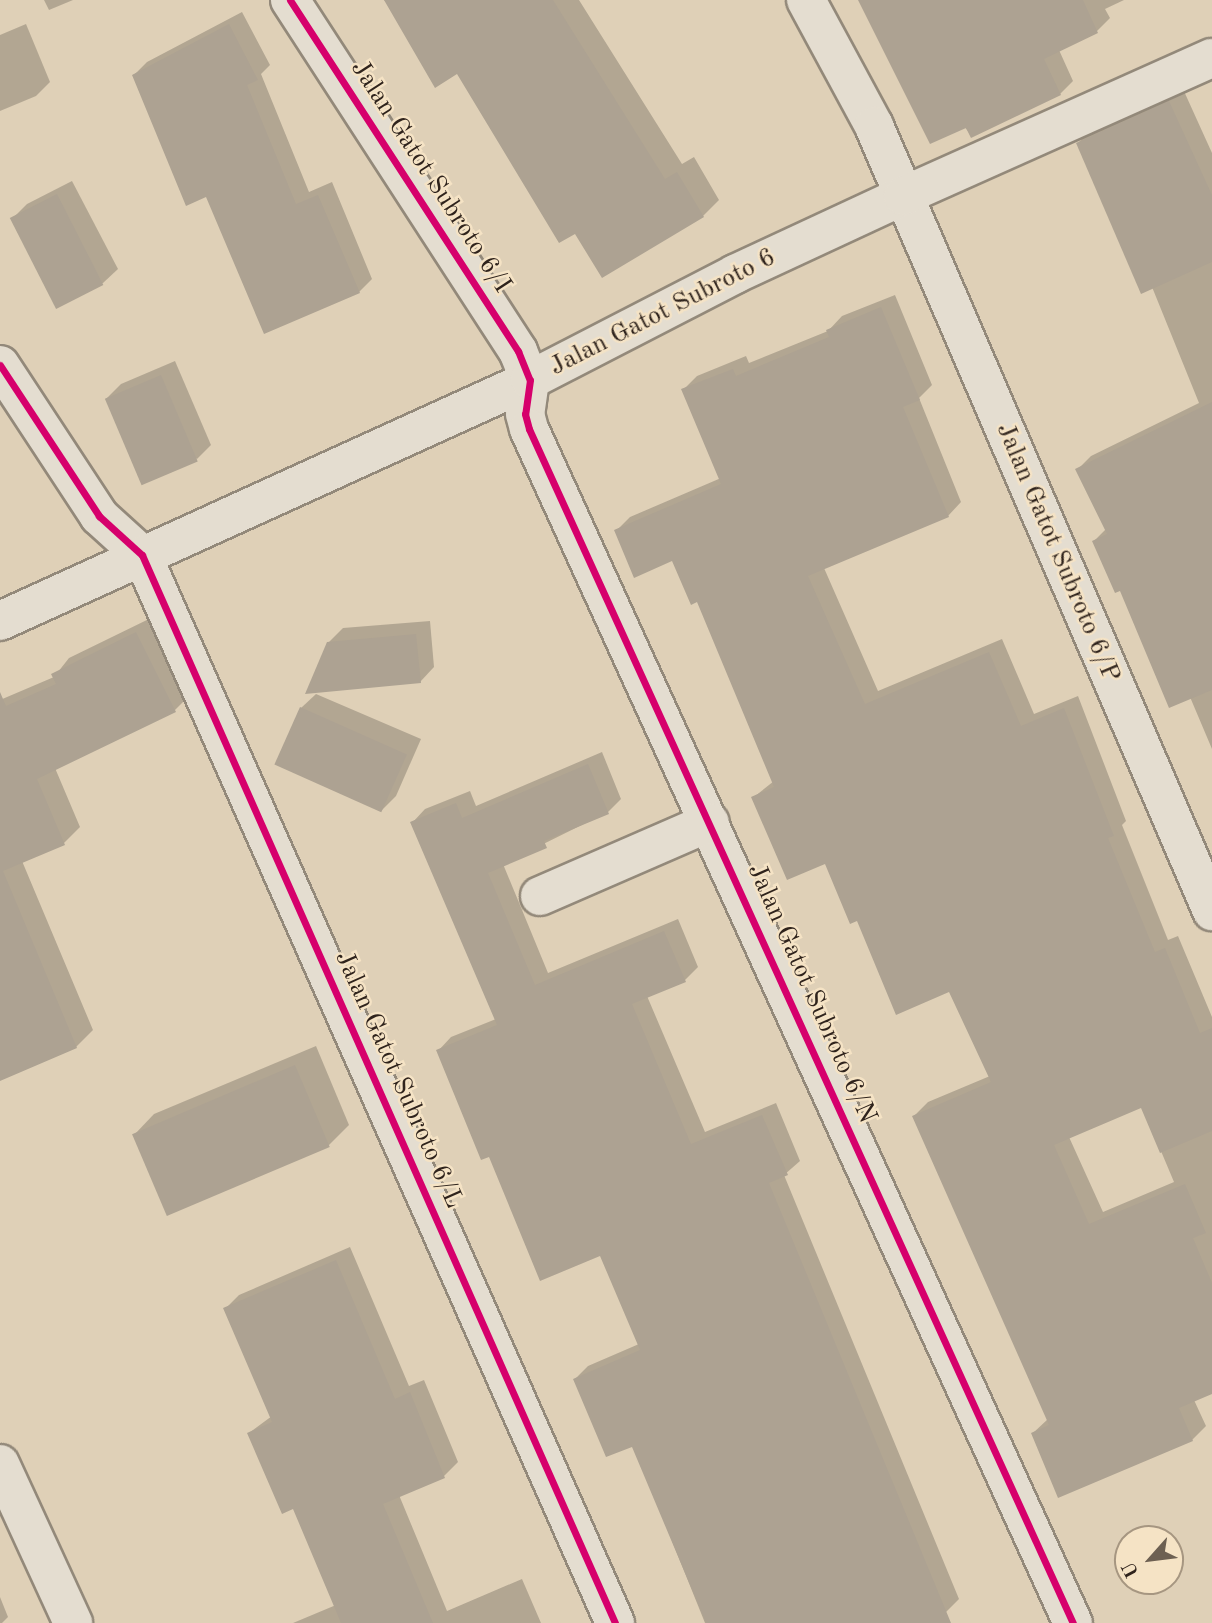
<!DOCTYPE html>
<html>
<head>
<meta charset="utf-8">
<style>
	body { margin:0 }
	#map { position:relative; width:1212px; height:1623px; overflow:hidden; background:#dfd0b7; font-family:"Old Standard TT",serif }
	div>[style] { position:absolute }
	.shadow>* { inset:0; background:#0003 }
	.building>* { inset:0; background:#ada292; transform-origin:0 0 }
	.roads { filter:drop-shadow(2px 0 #93897a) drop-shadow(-2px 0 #93897a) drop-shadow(0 2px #93897a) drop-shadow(0 -2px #93897a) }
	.minor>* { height:38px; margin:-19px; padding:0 19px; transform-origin:19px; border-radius:19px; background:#e4ddd0 }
	.cycleway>* { height:7px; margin:-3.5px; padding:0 3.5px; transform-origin:3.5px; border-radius:3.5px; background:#d6006c }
	span { translate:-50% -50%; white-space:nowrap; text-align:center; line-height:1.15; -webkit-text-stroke:5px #f5e3c5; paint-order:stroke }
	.street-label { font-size:26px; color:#2f231c }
	.north { position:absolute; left:1114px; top:1525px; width:70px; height:70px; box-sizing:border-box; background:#f5e3c5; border:2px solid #a69681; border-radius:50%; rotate:242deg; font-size:19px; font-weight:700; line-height:28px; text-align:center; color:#2f231c }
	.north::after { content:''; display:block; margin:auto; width:24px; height:32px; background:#6d6052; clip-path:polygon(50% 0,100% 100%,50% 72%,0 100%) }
</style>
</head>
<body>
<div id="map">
	<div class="shadow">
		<i style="clip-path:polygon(44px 0,73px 0,49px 10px)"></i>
		<i style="clip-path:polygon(384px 0,579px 0,682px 164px,694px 157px,719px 200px,703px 216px,575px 231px,458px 72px)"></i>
		<i style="clip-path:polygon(861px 0,1124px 0,1105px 9px,1110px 18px,1097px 31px,1059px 50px,1073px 81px,1060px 94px,972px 136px)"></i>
		<i style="clip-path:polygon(242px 12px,270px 65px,261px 74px,309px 192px,332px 182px,372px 279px,359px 292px,207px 195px,134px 75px,147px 62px)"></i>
		<i style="clip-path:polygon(26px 24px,50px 82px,36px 96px,0 111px,0 35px)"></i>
		<i style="clip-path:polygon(1183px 89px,1212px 153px,1212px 749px,1190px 697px,1094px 541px,1106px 529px,1077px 470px,1091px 456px,1199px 403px,1152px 287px,1078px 143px,1091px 130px)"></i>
		<i style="clip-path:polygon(72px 181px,118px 269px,103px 283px,58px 306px,13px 218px,27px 204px)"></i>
		<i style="clip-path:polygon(evenodd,895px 295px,932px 385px,919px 398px,961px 502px,948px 516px,824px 568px,878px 691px,1002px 639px,1034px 714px,1078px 696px,1126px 821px,1122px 825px,1168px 940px,1178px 936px,1212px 1017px,1212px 1393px,1194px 1400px,1206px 1426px,1192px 1440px,1033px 1433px,1048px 1419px,914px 1116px,928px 1102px,990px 1076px,950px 990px,857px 919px,826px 861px,754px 797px,774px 781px,698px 600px,673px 559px,616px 531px,630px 517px,721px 478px,683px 390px,697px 376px,746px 356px,749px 363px,828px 331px,842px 316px,895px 295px,1142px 1106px,1174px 1182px,1103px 1212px,1069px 1137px,1142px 1106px)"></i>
		<i style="clip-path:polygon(175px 361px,211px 445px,197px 459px,106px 399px,121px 384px)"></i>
		<i style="clip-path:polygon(153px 617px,191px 694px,175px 710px,55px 768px,80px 827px,64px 843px,22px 861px,93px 1030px,76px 1047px,0 1079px,0 700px,54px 677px,69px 658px)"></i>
		<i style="clip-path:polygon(430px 621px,434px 667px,420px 682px,328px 643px,343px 628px)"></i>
		<i style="clip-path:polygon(316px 694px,421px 739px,396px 796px,382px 810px,301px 708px)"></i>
		<i style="clip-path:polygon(602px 752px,621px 799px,608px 812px,503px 864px,548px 973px,678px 919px,698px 967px,685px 980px,647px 996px,705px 1132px,776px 1103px,800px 1161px,784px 1175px,959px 1599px,946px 1612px,920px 1623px,705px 1623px,633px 1444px,575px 1379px,588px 1366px,639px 1344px,601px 1254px,490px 1155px,438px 1051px,451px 1037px,496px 1019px,412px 823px,425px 809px,470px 791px,476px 806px)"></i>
		<i style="clip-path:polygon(316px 1046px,349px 1125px,329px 1145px,134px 1135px,154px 1114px)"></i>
		<i style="clip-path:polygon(350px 1247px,409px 1386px,424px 1380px,458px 1462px,444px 1476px,399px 1495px,447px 1611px,522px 1579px,541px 1623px,293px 1623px,336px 1605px,294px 1507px,249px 1433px,272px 1416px,225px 1309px,239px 1295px)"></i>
		<i style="clip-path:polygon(0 1597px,8px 1617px,2px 1623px,0 1623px)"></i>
	</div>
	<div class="building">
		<i style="clip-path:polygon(384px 0,553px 0,665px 179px,677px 172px,704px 217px,602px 278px,575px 234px,559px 243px,457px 74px,435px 88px)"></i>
		<i style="clip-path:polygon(858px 0,1083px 0,1098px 33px,1044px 59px,1061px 95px,971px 138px,966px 128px,930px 144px)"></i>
		<i style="clip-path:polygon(229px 24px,258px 80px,247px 85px,296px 204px,318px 195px,360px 293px,264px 334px,206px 197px,186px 206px,132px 75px)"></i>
		<i style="clip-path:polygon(1169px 101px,1212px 195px,1212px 262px,1141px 294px,1076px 143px)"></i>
		<i style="left:57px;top:194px;width:102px;height:53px;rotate:63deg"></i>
		<i style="clip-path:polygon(881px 307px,920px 400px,903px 407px,949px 517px,808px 576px,865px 704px,989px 652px,1021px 726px,1064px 708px,1114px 836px,1108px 838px,1155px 952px,1165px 948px,1200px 1033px,1212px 1028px,1212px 1131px,1160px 1153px,1141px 1108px,1054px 1145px,1089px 1224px,1185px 1184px,1206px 1233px,1193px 1238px,1212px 1283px,1212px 1394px,1179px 1408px,1193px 1441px,1058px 1498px,1031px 1433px,1049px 1425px,912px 1116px,991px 1082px,949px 992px,896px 1015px,857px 921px,850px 924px,825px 864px,787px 880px,751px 797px,774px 787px,697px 602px,691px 605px,672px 561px,634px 578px,614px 530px,721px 484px,681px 389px,733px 369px,736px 376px,829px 337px,826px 330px)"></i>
		<i style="left:161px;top:375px;width:94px;height:61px;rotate:67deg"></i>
		<i style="clip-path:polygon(1212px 402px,1212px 690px,1169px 708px,1120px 591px,1115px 593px,1092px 541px,1107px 534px,1075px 469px)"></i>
		<i style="clip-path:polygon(136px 632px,176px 712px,37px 779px,65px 845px,3px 871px,77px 1048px,0 1081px,0 692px,6px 706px,56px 684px,51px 674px)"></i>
		<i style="clip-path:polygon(416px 634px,421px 683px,305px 694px,327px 642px)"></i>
		<i style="left:300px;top:707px;width:117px;height:63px;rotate:24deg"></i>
		<i style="clip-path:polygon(588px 764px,609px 814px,544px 841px,547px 848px,488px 873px,535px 985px,664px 931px,686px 982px,632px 1004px,691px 1144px,762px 1115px,788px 1175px,769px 1183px,951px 1623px,706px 1623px,632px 1447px,606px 1457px,573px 1379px,640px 1350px,600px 1256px,540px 1281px,489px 1157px,481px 1160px,436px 1050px,497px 1025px,410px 822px,456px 803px,462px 818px)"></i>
		<i style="left:295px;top:1065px;width:89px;height:177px;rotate:67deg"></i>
		<i style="clip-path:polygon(336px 1260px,395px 1399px,410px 1392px,445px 1478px,383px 1504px,433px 1623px,341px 1623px,293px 1509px,282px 1514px,247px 1433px,272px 1422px,223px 1308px)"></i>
	</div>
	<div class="roads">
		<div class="minor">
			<i style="left:290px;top:0;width:419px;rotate:57deg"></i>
			<i style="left:518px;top:351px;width:31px;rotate:68deg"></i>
			<i style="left:530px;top:380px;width:34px;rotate:98deg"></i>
			<i style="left:525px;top:414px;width:16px;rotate:75deg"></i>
			<i style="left:529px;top:429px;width:1312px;rotate:65.51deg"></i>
			<i style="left:806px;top:0;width:143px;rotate:61.6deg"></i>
			<i style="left:874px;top:126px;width:855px;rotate:66.7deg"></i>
			<i style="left:0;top:365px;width:181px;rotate:56.7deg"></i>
			<i style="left:99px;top:516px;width:58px;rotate:42.2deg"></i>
			<i style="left:142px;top:555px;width:1168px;rotate:66.11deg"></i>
			<i style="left:0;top:621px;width:582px;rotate:-24.45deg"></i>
			<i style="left:530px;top:380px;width:231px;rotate:-27.3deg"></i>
			<i style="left:735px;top:274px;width:185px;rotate:-24.9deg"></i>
			<i style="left:903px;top:196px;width:338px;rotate:-24.1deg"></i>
			<i style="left:540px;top:896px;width:185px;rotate:-23.5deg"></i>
			<i style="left:0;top:1464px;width:175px;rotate:65.3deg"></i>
		</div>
	</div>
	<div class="cycleway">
		<i style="left:290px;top:0;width:419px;rotate:57deg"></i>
		<i style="left:518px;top:351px;width:31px;rotate:68deg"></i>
		<i style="left:530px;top:380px;width:34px;rotate:98deg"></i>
		<i style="left:525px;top:414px;width:16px;rotate:75deg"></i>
		<i style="left:529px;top:429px;width:1312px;rotate:65.51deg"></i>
		<i style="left:0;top:365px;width:181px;rotate:56.7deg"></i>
		<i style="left:99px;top:516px;width:58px;rotate:42.2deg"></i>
		<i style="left:142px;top:555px;width:1168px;rotate:66.11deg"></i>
	</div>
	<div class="street-label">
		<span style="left:430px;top:177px;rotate:57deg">Jalan Gatot Subroto 6/I</span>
		<span style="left:663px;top:313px;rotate:-27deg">Jalan Gatot Subroto 6</span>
		<span style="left:1057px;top:553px;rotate:67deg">Jalan Gatot Subroto 6/P</span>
		<span style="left:811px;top:994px;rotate:66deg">Jalan Gatot Subroto 6/N</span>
		<span style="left:398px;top:1080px;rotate:66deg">Jalan Gatot Subroto 6/L</span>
	</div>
	<div class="north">U</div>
</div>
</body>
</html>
